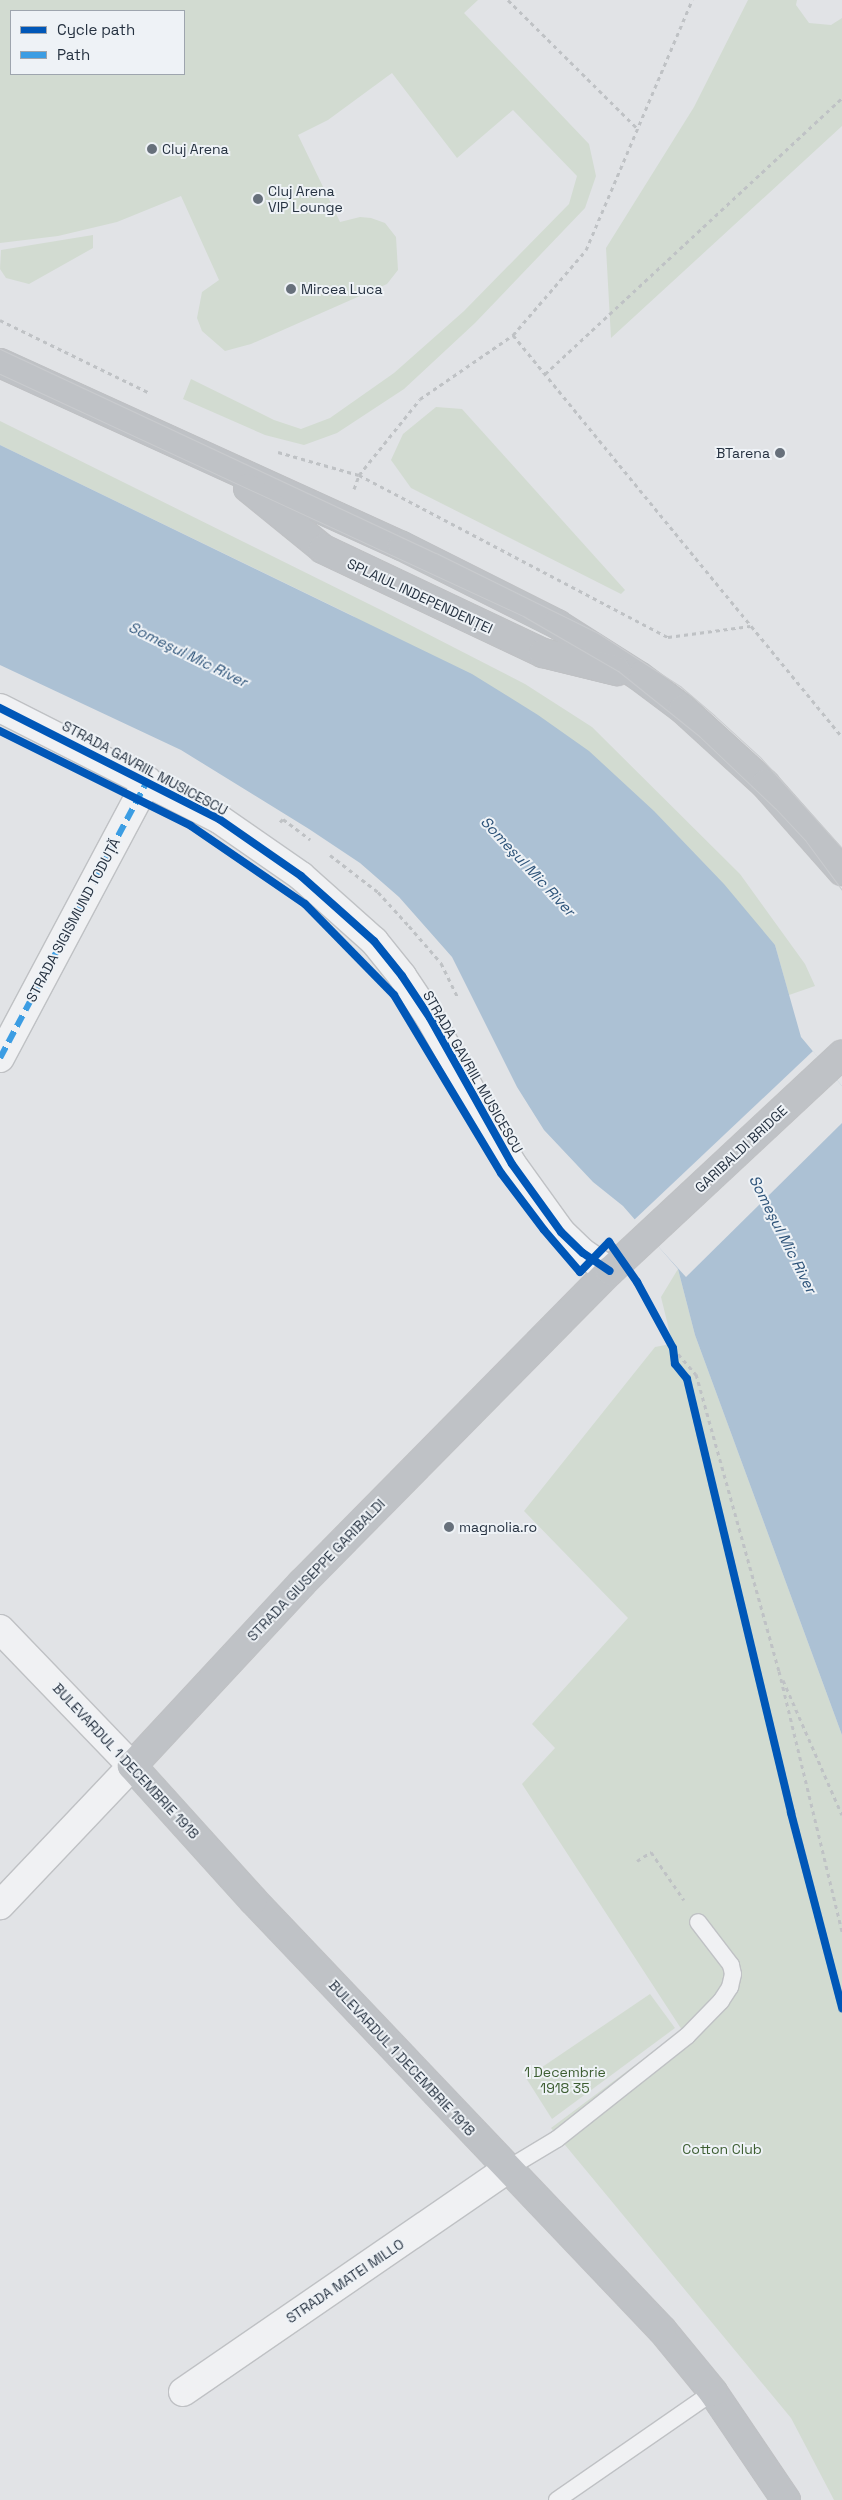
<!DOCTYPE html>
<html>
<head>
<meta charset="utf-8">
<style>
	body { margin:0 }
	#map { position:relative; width:842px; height:2500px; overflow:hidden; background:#e1e3e6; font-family:"Space Grotesk",sans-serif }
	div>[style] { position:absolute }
	.green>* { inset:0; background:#d2dbd1 }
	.water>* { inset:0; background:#acc1d4 }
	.pier>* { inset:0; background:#e1e3e6 }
	.path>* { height:3px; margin-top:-1.5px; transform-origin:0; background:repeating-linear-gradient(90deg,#bfc2c5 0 4px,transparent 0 8px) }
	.roads { filter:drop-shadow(1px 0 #bfc1c4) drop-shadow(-1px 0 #bfc1c4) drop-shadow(0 1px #bfc1c4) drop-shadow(0 -1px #bfc1c4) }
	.service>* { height:16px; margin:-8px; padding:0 8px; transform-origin:8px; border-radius:8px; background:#f0f1f3 }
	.minor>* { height:28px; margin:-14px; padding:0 14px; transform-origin:14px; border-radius:14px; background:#f0f1f3 }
	.tertiary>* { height:28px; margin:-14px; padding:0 14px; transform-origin:14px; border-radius:14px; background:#f0f1f3 }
	.secondary>* { height:28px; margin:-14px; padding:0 14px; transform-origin:14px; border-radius:14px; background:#bfc2c6 }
	.tram>* { height:1px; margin:-0.5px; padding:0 0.5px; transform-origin:0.5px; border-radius:0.5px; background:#c9cbce }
	.quiet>* { height:6px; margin-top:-3px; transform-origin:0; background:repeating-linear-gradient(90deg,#3c9de3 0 12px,transparent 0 18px) }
	.cycleway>* { height:8px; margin:-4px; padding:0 4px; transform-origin:4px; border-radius:4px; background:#0057b8 }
	.dots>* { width:14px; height:14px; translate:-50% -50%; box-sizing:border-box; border:2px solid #eef2f6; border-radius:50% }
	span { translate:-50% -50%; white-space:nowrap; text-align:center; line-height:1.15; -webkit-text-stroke:4px #eef2f6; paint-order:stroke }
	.poi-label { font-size:14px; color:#263241 }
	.left { translate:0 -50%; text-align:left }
	.right { translate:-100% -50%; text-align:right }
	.street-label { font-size:14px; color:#263241 }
	.park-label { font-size:14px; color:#3d5e32 }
	.water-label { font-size:15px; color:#2d5379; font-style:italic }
	.legend { position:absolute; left:10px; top:10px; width:175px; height:65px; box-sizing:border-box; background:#eef2f6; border:1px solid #9ea5ae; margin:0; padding:6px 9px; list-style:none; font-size:15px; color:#263241 }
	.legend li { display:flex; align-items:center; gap:10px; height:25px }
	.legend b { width:25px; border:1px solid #9ea5ae }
</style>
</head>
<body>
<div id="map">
	<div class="green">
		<i style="clip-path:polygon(evenodd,0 0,478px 0,464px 13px,589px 144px,596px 176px,585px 208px,475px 323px,404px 389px,337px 433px,304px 445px,265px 435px,183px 399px,191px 379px,274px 420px,301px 429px,330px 418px,394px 373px,464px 311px,569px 204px,577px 176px,513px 110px,457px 158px,392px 73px,328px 120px,298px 135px,340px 222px,360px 217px,371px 218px,385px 223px,396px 237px,398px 270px,387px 284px,251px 344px,225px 351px,202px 331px,197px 318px,202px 292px,219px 280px,181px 196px,117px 222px,58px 236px,0 243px,0 0,11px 11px,184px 11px,184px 74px,11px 74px,11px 11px)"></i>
		<i style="clip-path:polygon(748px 0,797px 0,796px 5px,809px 23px,831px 25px,842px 18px,842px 126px,611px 338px,606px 248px,694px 107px)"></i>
		<i style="clip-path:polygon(93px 235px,93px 248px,29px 284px,6px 278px,0 269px,1px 250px)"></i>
		<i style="clip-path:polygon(436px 407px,462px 409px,625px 590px,621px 594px,411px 488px,391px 460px,403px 434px)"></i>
		<i style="clip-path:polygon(0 421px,381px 610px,525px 684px,592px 727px,740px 874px,805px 964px,815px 986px,789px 995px,775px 945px,353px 616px,0 445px)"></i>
		<i style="clip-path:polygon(678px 1269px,695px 1335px,842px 1735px,842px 2500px,834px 2500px,791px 2418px,551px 2128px,682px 2030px,522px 1784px,555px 1748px,532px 1724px,628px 1618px,524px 1511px,655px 1347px,671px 1344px,673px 1346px,661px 1297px)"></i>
		<i style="clip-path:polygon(650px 1994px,675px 2028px,552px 2119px,526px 2078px)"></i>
	</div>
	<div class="water">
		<i style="clip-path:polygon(0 445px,472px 674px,538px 715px,589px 751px,654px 811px,724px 884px,775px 945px,801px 1037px,842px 1086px,842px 1735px,695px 1335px,678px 1269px,623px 1206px,593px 1182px,544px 1130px,517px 1087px,452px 957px,399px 897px,360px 863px,309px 829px,181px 750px,0 665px)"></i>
	</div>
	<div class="pier">
		<i style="clip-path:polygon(813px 1051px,842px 1086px,842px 1123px,686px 1277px,634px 1220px)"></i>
	</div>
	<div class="path">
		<i style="left:508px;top:0;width:182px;rotate:44.8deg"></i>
		<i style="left:0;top:320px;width:167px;rotate:26deg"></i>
		<i style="left:513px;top:335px;width:519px;rotate:50.7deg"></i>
		<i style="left:545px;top:374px;width:405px;rotate:-42.9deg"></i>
		<i style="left:278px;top:452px;width:84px;rotate:15.9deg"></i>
		<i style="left:359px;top:475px;width:349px;rotate:27.7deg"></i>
		<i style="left:668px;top:637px;width:83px;rotate:-7.6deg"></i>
		<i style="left:354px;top:489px;width:15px;rotate:-70deg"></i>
		<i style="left:359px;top:475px;width:97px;rotate:-51.2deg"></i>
		<i style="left:420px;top:399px;width:113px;rotate:-34.5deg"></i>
		<i style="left:513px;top:335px;width:112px;rotate:-49.3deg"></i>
		<i style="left:586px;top:250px;width:272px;rotate:-67deg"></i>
		<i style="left:280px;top:822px;width:4px;rotate:-45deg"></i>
		<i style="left:283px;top:819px;width:34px;rotate:37deg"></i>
		<i style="left:330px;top:855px;width:61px;rotate:37.6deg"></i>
		<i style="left:378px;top:892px;width:46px;rotate:47.6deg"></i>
		<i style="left:409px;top:926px;width:49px;rotate:49.1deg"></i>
		<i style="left:441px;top:963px;width:39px;rotate:64deg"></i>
		<i style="left:673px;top:1348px;width:35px;rotate:49deg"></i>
		<i style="left:696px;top:1374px;width:308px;rotate:74.4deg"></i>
		<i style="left:779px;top:1671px;width:268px;rotate:76.4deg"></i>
		<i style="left:783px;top:1680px;width:147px;rotate:66.4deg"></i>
		<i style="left:637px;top:1861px;width:17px;rotate:-33deg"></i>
		<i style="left:651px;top:1852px;width:58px;rotate:55.5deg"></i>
	</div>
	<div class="roads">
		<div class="service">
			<i style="left:507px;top:2169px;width:58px;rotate:-31deg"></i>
			<i style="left:557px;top:2139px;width:166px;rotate:-38.4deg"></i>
			<i style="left:687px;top:2036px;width:49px;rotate:-45.8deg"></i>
			<i style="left:721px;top:2001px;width:17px;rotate:-57deg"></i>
			<i style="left:730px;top:1987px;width:13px;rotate:-77deg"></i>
			<i style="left:733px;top:1974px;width:9px;rotate:-103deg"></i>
			<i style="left:731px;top:1965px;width:54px;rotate:-127.5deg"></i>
			<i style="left:557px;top:2500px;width:190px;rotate:-34.7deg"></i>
		</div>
		<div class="minor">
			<i style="left:0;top:708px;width:246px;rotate:26.9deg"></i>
			<i style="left:219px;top:819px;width:100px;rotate:34.8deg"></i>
			<i style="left:301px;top:876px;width:98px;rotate:41.7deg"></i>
			<i style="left:374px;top:941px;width:45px;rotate:51.3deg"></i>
			<i style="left:402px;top:976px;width:50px;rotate:56.3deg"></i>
			<i style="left:430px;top:1018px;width:167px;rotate:60.7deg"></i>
			<i style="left:512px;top:1164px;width:84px;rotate:54.2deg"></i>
			<i style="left:561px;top:1232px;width:30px;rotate:44deg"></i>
			<i style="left:583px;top:1253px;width:32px;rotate:34deg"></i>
			<i style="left:0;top:1058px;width:314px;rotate:-62deg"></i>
			<i style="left:183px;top:2392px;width:393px;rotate:-34.5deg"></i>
		</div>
		<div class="tertiary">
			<i style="left:0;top:1629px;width:190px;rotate:46.1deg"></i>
			<i style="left:132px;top:1766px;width:192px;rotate:133.5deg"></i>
		</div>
		<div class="secondary">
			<i style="left:0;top:363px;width:442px;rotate:24.5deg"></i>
			<i style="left:402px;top:546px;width:174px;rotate:26.7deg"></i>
			<i style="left:557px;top:624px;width:97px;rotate:32.4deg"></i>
			<i style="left:639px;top:676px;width:55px;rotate:36.9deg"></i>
			<i style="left:683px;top:709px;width:111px;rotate:42.4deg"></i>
			<i style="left:765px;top:784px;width:116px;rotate:48.5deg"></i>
			<i style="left:248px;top:488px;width:97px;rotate:39.1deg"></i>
			<i style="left:323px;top:549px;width:243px;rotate:25.3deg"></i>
			<i style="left:543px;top:653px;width:76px;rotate:13.7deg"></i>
			<i style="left:786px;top:2500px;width:130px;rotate:-124.1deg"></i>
			<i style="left:713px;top:2392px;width:80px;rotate:-129.4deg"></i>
			<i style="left:662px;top:2330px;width:593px;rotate:-133.57deg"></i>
			<i style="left:253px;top:1900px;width:181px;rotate:-132.1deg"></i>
			<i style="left:132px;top:1766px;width:250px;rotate:-47.1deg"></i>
			<i style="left:302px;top:1583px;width:438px;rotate:-45.4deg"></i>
			<i style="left:610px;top:1271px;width:317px;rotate:-43deg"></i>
		</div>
	</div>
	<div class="tram">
		<i style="left:0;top:349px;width:481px;rotate:25.1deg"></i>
		<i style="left:436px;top:553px;width:181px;rotate:26.3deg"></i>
		<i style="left:598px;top:633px;width:98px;rotate:32.9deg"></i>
		<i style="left:680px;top:686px;width:45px;rotate:40.5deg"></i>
		<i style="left:714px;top:715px;width:62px;rotate:42.4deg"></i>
		<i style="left:760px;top:757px;width:122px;rotate:48deg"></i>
		<i style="left:0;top:374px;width:576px;rotate:24.83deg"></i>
		<i style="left:523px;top:616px;width:110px;rotate:30.1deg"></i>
		<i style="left:618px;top:671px;width:104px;rotate:38.7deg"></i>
		<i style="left:699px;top:736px;width:105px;rotate:43.5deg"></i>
		<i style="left:775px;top:808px;width:44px;rotate:46.8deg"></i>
		<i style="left:805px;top:840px;width:62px;rotate:53.5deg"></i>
	</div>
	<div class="quiet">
		<i style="left:0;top:1058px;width:314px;rotate:-62deg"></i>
	</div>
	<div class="cycleway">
		<i style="left:0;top:708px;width:246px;rotate:26.9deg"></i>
		<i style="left:219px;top:819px;width:100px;rotate:34.8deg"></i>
		<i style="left:301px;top:876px;width:98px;rotate:41.7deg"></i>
		<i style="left:374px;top:941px;width:45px;rotate:51.3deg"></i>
		<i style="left:402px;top:976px;width:50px;rotate:56.3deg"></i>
		<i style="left:430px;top:1018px;width:167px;rotate:60.7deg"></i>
		<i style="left:512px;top:1164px;width:84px;rotate:54.2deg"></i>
		<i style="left:561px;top:1232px;width:30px;rotate:44deg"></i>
		<i style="left:583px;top:1253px;width:32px;rotate:34deg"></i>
		<i style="left:0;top:731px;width:213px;rotate:26.4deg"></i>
		<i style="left:191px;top:826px;width:138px;rotate:34.4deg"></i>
		<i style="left:305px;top:904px;width:127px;rotate:45.6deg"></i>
		<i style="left:394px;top:995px;width:208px;rotate:59deg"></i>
		<i style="left:501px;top:1173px;width:71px;rotate:53deg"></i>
		<i style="left:544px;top:1230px;width:55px;rotate:49.4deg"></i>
		<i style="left:580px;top:1272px;width:42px;rotate:-46deg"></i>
		<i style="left:609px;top:1242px;width:49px;rotate:55deg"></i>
		<i style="left:637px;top:1282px;width:75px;rotate:61.4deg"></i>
		<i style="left:673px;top:1348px;width:16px;rotate:83deg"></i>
		<i style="left:675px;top:1364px;width:19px;rotate:51deg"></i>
		<i style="left:687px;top:1379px;width:446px;rotate:76.5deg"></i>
		<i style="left:791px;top:1813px;width:202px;rotate:75.3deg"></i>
	</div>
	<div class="dots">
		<i style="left:152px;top:149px;background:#67707b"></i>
		<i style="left:258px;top:199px;background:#67707b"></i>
		<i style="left:291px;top:289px;background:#67707b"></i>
		<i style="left:780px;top:453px;background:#67707b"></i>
		<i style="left:449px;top:1527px;background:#67707b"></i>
	</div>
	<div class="poi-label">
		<span class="left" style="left:162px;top:149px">Cluj Arena</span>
		<span class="left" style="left:268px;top:199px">Cluj Arena<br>VIP Lounge</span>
		<span class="left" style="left:301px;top:289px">Mircea Luca</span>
		<span class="right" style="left:770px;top:453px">BTarena</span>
		<span class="left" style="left:459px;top:1527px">magnolia.ro</span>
	</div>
	<div class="street-label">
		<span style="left:420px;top:596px;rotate:25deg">SPLAIUL INDEPENDENȚEI</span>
		<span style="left:145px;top:768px;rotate:28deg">STRADA GAVRIIL MUSICESCU</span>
		<span style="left:73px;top:920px;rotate:-62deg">STRADA SIGISMUND TODUȚĂ</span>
		<span style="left:473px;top:1072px;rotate:60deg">STRADA GAVRIIL MUSICESCU</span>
		<span style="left:741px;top:1149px;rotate:-43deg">GARIBALDI BRIDGE</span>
		<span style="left:316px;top:1570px;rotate:-46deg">STRADA GIUSEPPE GARIBALDI</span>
		<span style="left:126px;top:1761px;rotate:47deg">BULEVARDUL 1 DECEMBRIE 1918</span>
		<span style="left:402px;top:2058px;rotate:47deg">BULEVARDUL 1 DECEMBRIE 1918</span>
		<span style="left:345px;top:2281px;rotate:-34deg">STRADA MATEI MILLO</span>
	</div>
	<div class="park-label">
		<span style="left:565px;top:2080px">1 Decembrie<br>1918 35</span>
		<span style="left:722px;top:2149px">Cotton Club</span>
	</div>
	<div class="water-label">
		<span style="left:188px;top:654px;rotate:26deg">Someşul Mic River</span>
		<span style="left:528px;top:866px;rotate:47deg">Someşul Mic River</span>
		<span style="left:783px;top:1234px;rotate:63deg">Someşul Mic River</span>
	</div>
	<ul class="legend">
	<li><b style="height:6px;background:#0057b8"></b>Cycle path</li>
	<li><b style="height:6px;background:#3c9de3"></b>Path</li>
	</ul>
</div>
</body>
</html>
